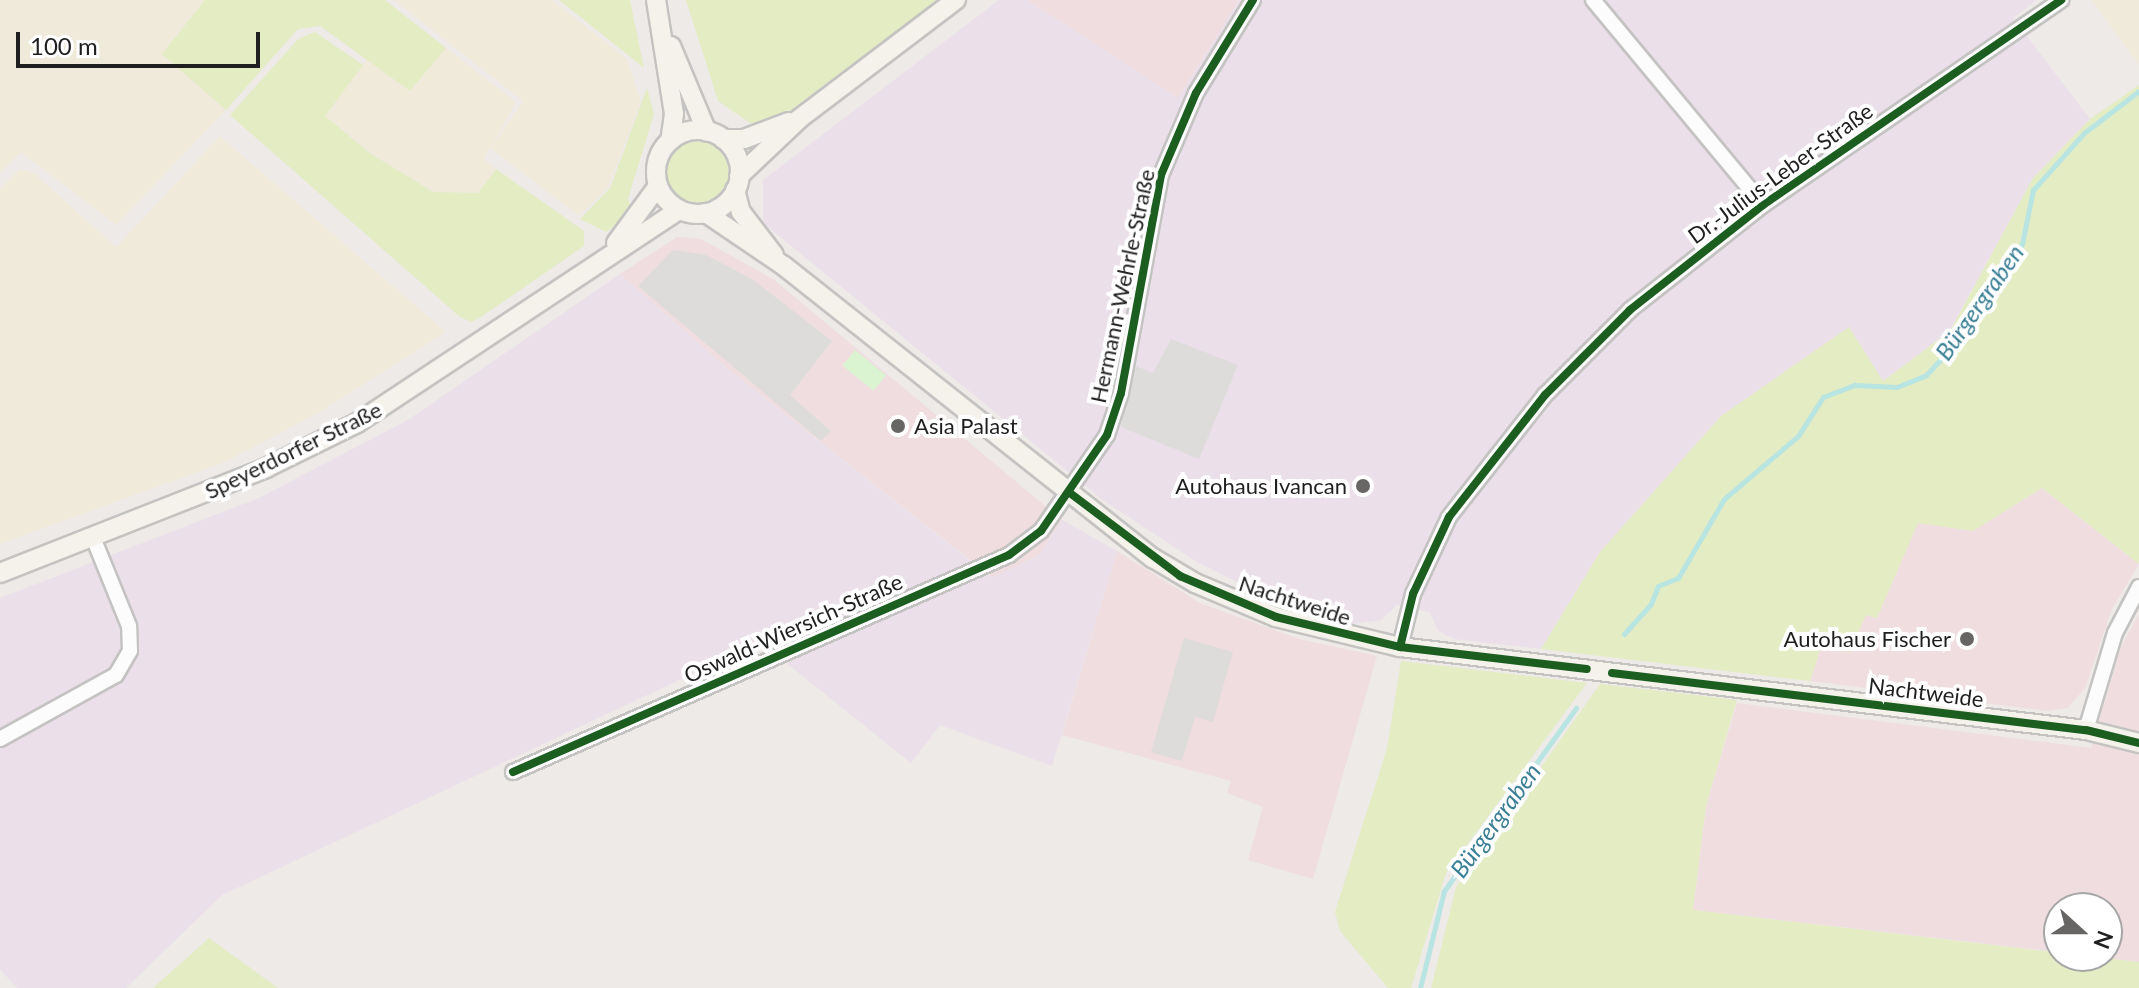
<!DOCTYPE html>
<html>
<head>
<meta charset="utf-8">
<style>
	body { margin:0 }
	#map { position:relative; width:2139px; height:988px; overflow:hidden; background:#edeae8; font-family:Lato,sans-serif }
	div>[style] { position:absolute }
	.commercial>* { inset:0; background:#f0dde0 }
	.industrial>* { inset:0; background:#ebdfe9 }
	.farmland>* { inset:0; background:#efeada }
	.grass>* { inset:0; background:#e4ecc4 }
	.round { border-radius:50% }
	.park>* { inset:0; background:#daf4d1; transform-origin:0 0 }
	.parking>* { inset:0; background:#dddcdb }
	.stream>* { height:5px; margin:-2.5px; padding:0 2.5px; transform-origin:2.5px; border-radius:2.5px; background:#b8e4e2 }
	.roads { filter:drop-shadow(2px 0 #c4c3c2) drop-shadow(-2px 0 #c4c3c2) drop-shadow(0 2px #c4c3c2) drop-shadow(0 -2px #c4c3c2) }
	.street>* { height:14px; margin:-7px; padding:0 7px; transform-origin:7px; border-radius:7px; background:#fcfcfc }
	.secondary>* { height:18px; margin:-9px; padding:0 9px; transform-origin:9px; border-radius:9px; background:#f4f2eb }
	.secondary>.ring { margin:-9px; padding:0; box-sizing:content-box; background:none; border:18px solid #f4f2eb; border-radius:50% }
	.cycleway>* { height:8px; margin:-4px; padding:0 4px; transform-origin:4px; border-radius:4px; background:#1b5e20 }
	.dots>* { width:22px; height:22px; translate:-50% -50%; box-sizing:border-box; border:4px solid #fff; border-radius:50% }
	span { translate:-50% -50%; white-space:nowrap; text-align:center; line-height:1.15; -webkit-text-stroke:8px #fff; paint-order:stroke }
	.street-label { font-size:22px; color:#1f1f1f }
	.poi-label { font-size:22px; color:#1f1f1f }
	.left { translate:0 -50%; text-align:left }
	.right { translate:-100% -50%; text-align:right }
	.water-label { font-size:24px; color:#3a7f95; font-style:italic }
	.north { position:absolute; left:2043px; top:892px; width:80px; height:80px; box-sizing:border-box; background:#fff; border:2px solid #a5a5a5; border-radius:50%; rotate:111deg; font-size:22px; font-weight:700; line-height:32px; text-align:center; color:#1f1f1f }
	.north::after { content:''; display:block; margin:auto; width:28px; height:36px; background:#676665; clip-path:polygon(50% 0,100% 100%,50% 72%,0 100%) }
	.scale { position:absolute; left:16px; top:32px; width:244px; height:36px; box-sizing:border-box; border:4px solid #1f1f1f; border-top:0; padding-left:10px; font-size:24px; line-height:28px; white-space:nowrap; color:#1f1f1f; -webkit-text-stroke:6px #fff; paint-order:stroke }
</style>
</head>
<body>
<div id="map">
	<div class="commercial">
		<i style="clip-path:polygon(1027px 0,1239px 0,1178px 98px)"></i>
		<i style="clip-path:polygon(677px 237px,701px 239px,773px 279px,1062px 520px,1039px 555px,993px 578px,729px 370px,620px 274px)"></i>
		<i style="clip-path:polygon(2042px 488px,2139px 564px,2112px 609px,2085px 688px,2068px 708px,2047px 711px,1810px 681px,1821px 647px,1866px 615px,1877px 618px,1918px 523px,1973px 531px)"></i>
		<i style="clip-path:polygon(1117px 551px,1200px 603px,1299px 639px,1377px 656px,1313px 879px,1248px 860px,1263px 807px,1227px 793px,1231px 781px,1062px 735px)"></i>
		<i style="clip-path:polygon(2139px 614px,2139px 962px,2090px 956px,2107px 956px,2107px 908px,2059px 908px,2059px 952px,1693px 910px,1706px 806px,1737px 703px,2091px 748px,2121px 647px)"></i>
	</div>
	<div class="industrial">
		<i style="clip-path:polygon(999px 0,1027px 0,1178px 98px,1239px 0,2037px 0,2013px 18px,2090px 119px,2033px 178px,1949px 332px,1883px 381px,1849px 328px,1600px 552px,1541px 649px,1454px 639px,1438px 631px,1430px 612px,1397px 605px,1381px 620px,1352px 624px,1272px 599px,1197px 562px,1104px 501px,763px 223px,763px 180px)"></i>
		<i style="clip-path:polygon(620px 274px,729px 370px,992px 578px,1039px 555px,1062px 520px,1117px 551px,1052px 766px,940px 725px,911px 763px,760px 642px,222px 895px,126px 988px,17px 988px,0 969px,0 598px,259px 498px,408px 420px)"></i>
	</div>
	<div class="farmland">
		<i style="clip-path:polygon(0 0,205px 0,162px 54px,226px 110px,116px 225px,21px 152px,0 173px)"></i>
		<i style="clip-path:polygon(394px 0,552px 0,627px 59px,641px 102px,608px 187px,579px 216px,490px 148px,484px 159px,496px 169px,478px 193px,433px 192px,371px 153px,325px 116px,367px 59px,410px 91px,446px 48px,516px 102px,491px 148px,523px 101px)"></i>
		<i style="clip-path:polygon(2091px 0,2139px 0,2139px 65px)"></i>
		<i style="clip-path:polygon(220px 136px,446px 332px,318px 413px,225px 462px,0 544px,0 189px,20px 169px,34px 173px,116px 247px)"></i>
	</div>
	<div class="grass">
		<i style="clip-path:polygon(205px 0,385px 0,446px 48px,410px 91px,320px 26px,298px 29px,226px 110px,162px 54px)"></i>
		<i style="clip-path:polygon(559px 0,630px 0,644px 68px)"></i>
		<i style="clip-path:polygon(686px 0,938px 0,791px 110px,756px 127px,718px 101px)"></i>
		<i style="clip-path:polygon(315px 32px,363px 65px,325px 116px,370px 153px,433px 192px,478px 193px,496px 169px,584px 231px,584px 246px,481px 317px,471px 322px,460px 317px,230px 115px,298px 39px)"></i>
		<i style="clip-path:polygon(2139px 85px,2139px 564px,2042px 488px,1973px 531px,1918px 523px,1877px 618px,1866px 615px,1850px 652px,1821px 647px,1810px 681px,1541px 649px,1600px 552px,1721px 416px,1849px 327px,1883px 381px,1950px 331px,2033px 178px,2090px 119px)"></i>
		<i style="clip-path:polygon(647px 88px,654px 114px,628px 199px,633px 212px,606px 232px,580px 219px,610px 188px)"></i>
		<i class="round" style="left:665px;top:141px;width:66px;height:66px"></i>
		<i style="clip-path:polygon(1401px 661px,1587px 683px,1446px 873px,1411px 988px,1388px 988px,1340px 931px,1335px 912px,1387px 748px)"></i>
		<i style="clip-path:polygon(1600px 684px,1737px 700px,1706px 806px,1693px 910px,2139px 962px,2139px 988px,1431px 988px,1456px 887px)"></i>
		<i style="clip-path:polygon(209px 938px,278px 988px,153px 988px)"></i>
	</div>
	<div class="park">
		<i style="left:855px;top:350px;width:40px;height:20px;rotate:39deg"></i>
	</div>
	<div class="parking">
		<i style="clip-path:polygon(673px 250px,706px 255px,752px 279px,832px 341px,790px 395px,831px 431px,821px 441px,638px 286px)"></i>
		<i style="clip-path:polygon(1171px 339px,1238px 365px,1199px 459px,1121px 427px,1134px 365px,1153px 373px)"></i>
		<i style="clip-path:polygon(1184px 638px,1233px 652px,1213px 722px,1195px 717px,1182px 761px,1151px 752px)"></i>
	</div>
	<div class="stream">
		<i style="left:1624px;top:634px;width:40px;rotate:-48deg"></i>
		<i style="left:1651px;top:604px;width:19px;rotate:-69deg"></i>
		<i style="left:1658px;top:586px;width:22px;rotate:-22deg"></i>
		<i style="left:1678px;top:578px;width:91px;rotate:-59.8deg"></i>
		<i style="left:1724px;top:499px;width:97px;rotate:-40.4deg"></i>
		<i style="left:1798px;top:436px;width:46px;rotate:-57.3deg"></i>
		<i style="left:1823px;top:397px;width:34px;rotate:-21deg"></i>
		<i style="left:1855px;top:385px;width:42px;rotate:2.7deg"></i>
		<i style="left:1897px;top:387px;width:31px;rotate:-22deg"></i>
		<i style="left:1926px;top:375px;width:44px;rotate:-46.8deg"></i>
		<i style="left:1956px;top:343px;width:119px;rotate:-56.3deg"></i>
		<i style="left:2022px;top:244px;width:55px;rotate:-78.5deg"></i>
		<i style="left:2033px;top:190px;width:76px;rotate:-48.2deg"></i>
		<i style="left:2084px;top:133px;width:69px;rotate:-37.4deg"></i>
		<i style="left:1420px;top:988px;width:100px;rotate:-76.1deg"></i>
		<i style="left:1444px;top:891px;width:226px;rotate:-54.2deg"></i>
	</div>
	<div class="roads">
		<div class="street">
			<i style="left:1593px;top:0;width:266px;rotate:50.3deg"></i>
			<i style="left:1400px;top:647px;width:55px;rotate:-76.2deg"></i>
			<i style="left:1413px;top:594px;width:85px;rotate:-64.9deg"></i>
			<i style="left:1449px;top:517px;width:155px;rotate:-51.8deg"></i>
			<i style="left:1545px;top:395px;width:120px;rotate:-45deg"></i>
			<i style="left:1630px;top:310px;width:169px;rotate:-38.3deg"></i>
			<i style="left:1763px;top:205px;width:362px;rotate:-34.5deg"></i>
			<i style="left:2086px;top:730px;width:101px;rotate:-73.4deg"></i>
			<i style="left:2115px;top:633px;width:52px;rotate:-62.4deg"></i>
			<i style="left:0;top:739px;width:132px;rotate:-28.9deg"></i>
			<i style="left:116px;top:675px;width:28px;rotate:-60deg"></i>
			<i style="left:130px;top:651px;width:25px;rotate:-92deg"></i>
			<i style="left:129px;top:626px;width:93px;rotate:-112.1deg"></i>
			<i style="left:513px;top:772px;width:541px;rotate:-23.63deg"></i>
			<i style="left:1009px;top:555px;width:40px;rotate:-37deg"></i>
			<i style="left:1041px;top:531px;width:116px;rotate:-55.5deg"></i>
			<i style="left:1107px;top:435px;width:44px;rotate:-71.6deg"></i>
			<i style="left:1121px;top:393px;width:222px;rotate:-79.6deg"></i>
			<i style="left:1161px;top:175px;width:89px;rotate:-66.9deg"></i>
			<i style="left:1196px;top:93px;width:109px;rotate:-58.5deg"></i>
		</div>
		<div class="secondary">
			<i style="left:656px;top:0;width:115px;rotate:81deg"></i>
			<i style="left:674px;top:114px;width:27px;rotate:98deg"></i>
			<i style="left:671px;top:46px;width:93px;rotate:67.3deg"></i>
			<i class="ring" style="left:656px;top:130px;width:66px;height:66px"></i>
			<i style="left:723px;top:139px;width:21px"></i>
			<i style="left:744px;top:139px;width:48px;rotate:-20.7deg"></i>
			<i style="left:739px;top:176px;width:83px;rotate:-43.5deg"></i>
			<i style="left:799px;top:119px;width:197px;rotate:-37.2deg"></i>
			<i style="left:735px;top:190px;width:23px;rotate:75deg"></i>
			<i style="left:741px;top:212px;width:54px;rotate:52.5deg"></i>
			<i style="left:706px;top:213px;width:94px;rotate:34.2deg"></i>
			<i style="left:784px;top:266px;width:471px;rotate:38.4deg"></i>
			<i style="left:1153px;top:558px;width:49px;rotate:30.8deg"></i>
			<i style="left:1195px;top:583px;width:88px;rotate:22.8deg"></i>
			<i style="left:1276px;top:617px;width:128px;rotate:13.6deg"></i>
			<i style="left:1400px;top:647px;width:691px;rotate:6.9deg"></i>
			<i style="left:2086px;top:730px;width:55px;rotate:13.8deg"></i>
			<i style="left:616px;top:243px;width:71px;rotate:-53.6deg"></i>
			<i style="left:0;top:573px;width:286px;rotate:-21.5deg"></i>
			<i style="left:266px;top:468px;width:102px;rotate:-26.3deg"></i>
			<i style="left:357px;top:423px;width:386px;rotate:-33.5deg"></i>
		</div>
	</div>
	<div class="cycleway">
		<i style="left:1070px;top:493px;width:138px;rotate:37deg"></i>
		<i style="left:1180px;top:576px;width:104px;rotate:23.1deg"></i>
		<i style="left:1276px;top:617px;width:128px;rotate:13.6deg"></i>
		<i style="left:1400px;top:647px;width:188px;rotate:6.7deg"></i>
		<i style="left:1400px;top:647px;width:55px;rotate:-76.2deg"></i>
		<i style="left:1413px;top:594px;width:85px;rotate:-64.9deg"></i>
		<i style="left:1449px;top:517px;width:155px;rotate:-51.8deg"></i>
		<i style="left:1545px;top:395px;width:120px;rotate:-45deg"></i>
		<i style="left:1630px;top:310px;width:169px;rotate:-38.3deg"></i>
		<i style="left:1763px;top:205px;width:362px;rotate:-34.5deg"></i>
		<i style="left:1612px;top:673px;width:477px;rotate:6.9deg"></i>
		<i style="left:2086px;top:730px;width:55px;rotate:13.8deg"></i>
		<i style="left:513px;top:772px;width:541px;rotate:-23.63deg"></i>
		<i style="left:1009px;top:555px;width:40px;rotate:-37deg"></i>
		<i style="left:1041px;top:531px;width:116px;rotate:-55.5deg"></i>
		<i style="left:1107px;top:435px;width:44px;rotate:-71.6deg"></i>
		<i style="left:1121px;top:393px;width:222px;rotate:-79.6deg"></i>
		<i style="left:1161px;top:175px;width:89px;rotate:-66.9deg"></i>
		<i style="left:1196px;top:93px;width:109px;rotate:-58.5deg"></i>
	</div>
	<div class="dots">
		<i style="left:898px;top:426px;background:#676665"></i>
		<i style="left:1363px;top:486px;background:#676665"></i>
		<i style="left:1967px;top:639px;background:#676665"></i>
	</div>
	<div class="street-label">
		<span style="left:1780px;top:173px;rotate:-36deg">Dr.-Julius-Leber-Straße</span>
		<span style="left:1122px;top:286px;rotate:-78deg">Hermann-Wehrle-Straße</span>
		<span style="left:293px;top:450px;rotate:-26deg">Speyerdorfer Straße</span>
		<span style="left:1295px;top:600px;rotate:18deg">Nachtweide</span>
		<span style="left:793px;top:628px;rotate:-24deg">Oswald-Wiersich-Straße</span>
		<span style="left:1926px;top:692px;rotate:7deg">Nachtweide</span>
	</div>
	<div class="poi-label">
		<span class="left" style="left:914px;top:426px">Asia Palast</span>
		<span class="right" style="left:1347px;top:486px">Autohaus Ivancan</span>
		<span class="right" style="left:1951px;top:639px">Autohaus Fischer</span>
	</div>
	<div class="water-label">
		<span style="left:1979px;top:302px;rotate:-55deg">Bürgergraben</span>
		<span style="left:1495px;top:820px;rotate:-54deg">Bürgergraben</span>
	</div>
	<div class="north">N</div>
	<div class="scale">100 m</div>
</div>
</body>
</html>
